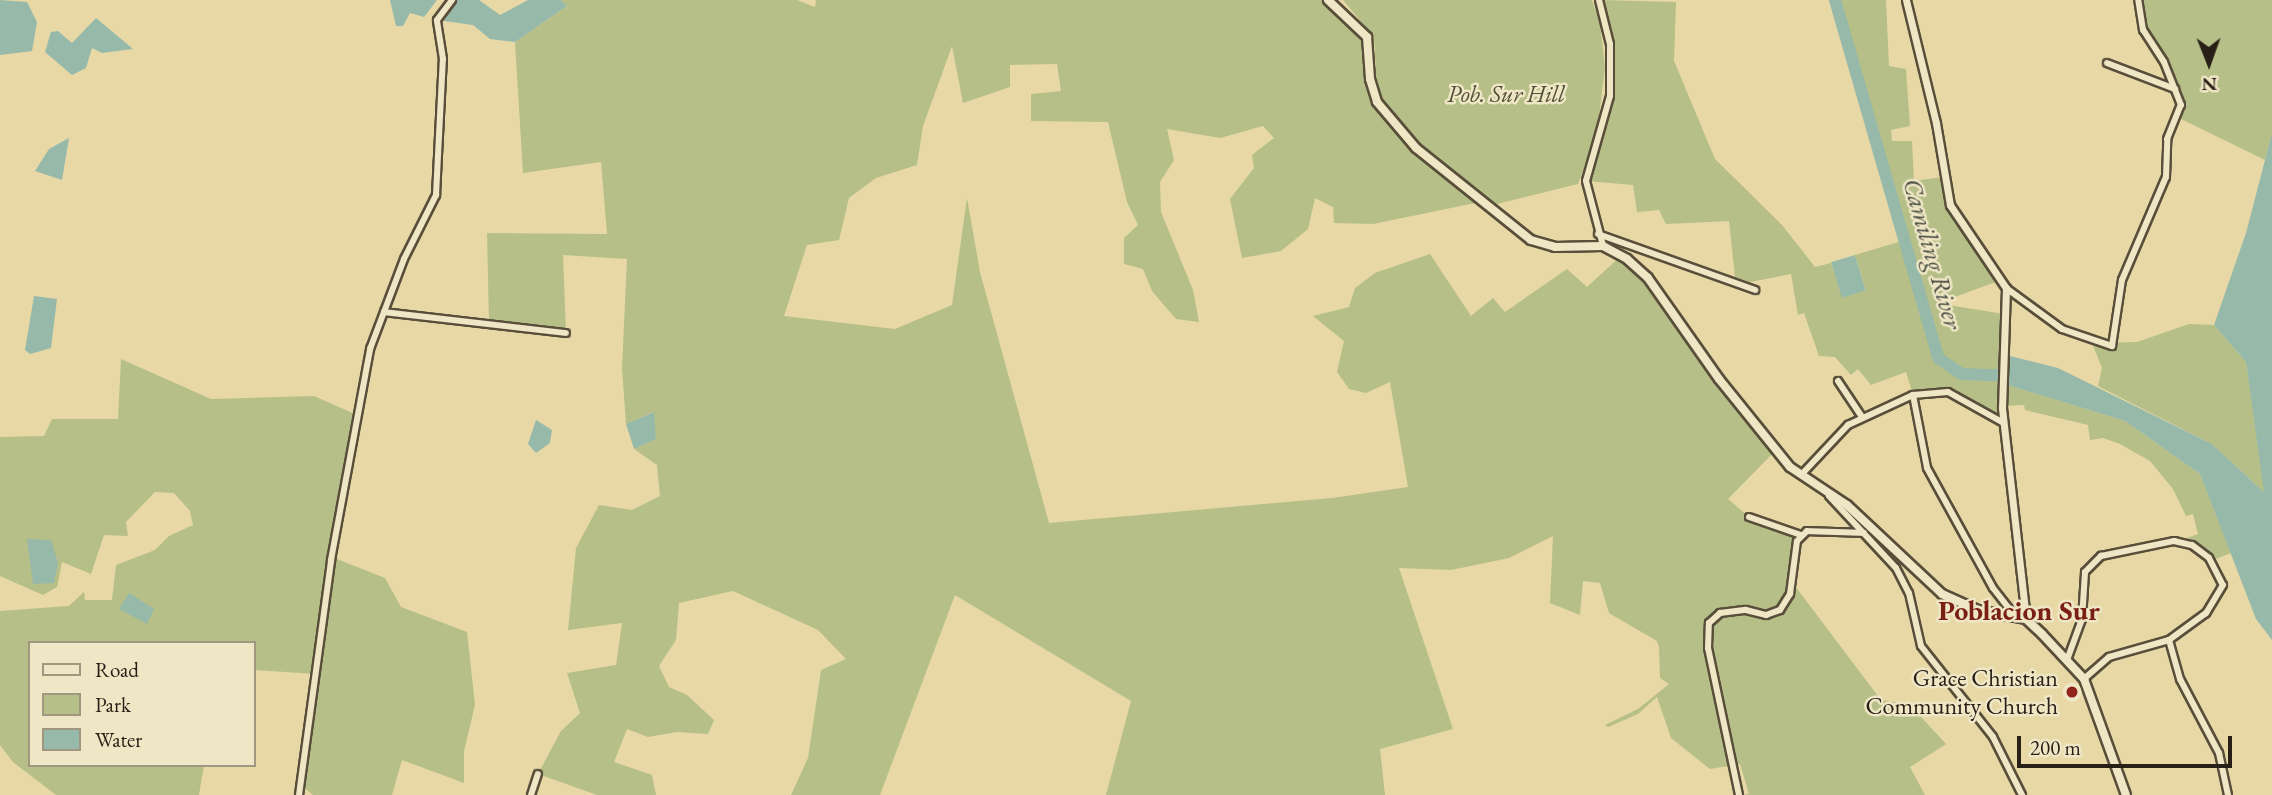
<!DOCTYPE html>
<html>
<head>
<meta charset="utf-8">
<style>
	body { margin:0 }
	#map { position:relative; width:2272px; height:795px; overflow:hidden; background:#e7d8a6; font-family:"EB Garamond",serif }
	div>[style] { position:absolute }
	.green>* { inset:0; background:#b5bf87 }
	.water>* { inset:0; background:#97b9aa; transform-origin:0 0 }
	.river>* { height:12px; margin:-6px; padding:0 6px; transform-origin:6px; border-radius:6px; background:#97b9aa }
	.roads { filter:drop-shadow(2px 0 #584e3a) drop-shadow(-2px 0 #584e3a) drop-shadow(0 2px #584e3a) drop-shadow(0 -2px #584e3a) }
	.minor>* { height:6px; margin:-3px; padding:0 3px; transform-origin:3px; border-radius:3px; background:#efe6c5 }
	.tertiary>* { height:7px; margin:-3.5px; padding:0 3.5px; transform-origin:3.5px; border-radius:3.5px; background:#efe6c5 }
	.secondary>* { height:8px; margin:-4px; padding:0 4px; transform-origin:4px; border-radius:4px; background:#efe6c5 }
	.dots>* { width:19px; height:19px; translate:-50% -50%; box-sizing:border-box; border:4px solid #efe6c5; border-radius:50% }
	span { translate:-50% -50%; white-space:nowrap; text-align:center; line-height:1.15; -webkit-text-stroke:5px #efe6c5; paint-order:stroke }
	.park-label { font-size:24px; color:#525038; font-style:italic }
	.poi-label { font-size:24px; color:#282016 }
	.right { translate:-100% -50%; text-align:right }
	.water-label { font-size:26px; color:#494e42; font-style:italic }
	.quarter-label { font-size:28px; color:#7a1f14; font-weight:700 }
	.legend { position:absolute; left:28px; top:641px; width:228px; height:126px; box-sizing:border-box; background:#efe6c5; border:2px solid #9f977f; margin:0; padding:9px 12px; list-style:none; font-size:21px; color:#282016 }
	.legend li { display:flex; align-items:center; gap:14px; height:35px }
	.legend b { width:35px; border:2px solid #9f977f }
	.north { position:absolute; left:2174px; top:28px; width:70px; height:70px; -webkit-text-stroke:5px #efe6c5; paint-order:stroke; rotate:179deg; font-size:19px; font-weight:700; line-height:28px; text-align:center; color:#282016 }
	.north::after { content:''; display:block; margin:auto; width:24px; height:32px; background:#282016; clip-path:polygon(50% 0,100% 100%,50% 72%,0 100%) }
	.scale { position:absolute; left:2017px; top:736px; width:215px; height:32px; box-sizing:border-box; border:4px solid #282016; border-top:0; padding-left:9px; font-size:21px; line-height:24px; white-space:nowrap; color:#282016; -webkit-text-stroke:5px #efe6c5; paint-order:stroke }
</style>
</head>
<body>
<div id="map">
	<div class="green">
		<i style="clip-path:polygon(561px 0,797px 0,815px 7px,816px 0,1327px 0,1365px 34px,1370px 79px,1392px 123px,1480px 202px,1373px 224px,1334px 223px,1333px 207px,1315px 198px,1308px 229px,1281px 251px,1242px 258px,1230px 199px,1254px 168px,1252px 155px,1274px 138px,1263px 126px,1220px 138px,1167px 129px,1174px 160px,1160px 182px,1161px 212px,1193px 290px,1199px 322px,1176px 319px,1152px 291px,1143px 269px,1124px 264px,1124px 238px,1138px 225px,1127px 202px,1108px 122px,1031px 121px,1031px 94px,1061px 91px,1057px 64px,1010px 65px,1010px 87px,963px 103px,952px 46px,923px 126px,917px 165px,876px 178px,849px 198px,839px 240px,807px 245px,784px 316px,895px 329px,952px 305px,967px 198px,980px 272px,1049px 523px,1332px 498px,1408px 487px,1390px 382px,1366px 393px,1349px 389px,1337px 372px,1344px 341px,1313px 316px,1349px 307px,1355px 288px,1375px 273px,1430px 254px,1471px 316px,1493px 298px,1505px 312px,1567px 269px,1587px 287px,1622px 255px,1775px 451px,1728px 499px,1749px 517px,1801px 535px,1792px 582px,1881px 700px,1910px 705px,1946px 744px,1910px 767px,1925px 795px,1741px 795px,1749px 794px,1740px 764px,1710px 769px,1671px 738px,1657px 697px,1638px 714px,1608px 727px,1605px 725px,1638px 709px,1669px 684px,1660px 678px,1659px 647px,1657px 641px,1609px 613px,1600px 583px,1583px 581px,1580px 615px,1550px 603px,1553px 536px,1509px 558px,1451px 570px,1399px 568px,1453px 729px,1380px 749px,1385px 795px,1106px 795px,1131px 701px,955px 595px,880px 795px,791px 795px,808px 758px,821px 670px,846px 659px,818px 630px,733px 591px,679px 603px,676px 640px,659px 666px,669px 687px,687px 695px,714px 720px,708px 734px,677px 732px,648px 737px,627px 729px,614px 762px,652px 775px,656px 795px,597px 795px,538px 774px,561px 731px,580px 713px,567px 673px,616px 665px,622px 623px,568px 630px,576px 548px,599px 505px,632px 510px,660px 496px,657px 465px,634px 449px,656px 439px,653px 412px,626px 424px,622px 368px,627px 259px,563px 255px,566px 333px,489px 324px,487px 233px,607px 234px,601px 162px,523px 173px,515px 42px,567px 6px)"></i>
		<i style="clip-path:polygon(1343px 0,1592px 0,1600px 23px,1605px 67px,1597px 133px,1578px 184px,1489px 206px,1407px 132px,1377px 91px,1374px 37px)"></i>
		<i style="clip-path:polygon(1599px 0,1676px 2px,1674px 61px,1715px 159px,1782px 225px,1815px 267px,1831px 263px,1843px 297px,1866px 290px,1855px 255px,1905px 240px,1835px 0,1886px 0,1889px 66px,1906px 69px,1910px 126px,1891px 130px,1892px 141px,1912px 141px,1914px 181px,1943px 177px,1950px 204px,2001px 280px,1952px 298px,1948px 305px,2004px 314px,2004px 384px,2125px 421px,2200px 474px,2231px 553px,2213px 560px,2189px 544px,2187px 538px,2198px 534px,2193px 514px,2186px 516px,2173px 489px,2150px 461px,2120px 444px,2103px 438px,2090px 440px,2088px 425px,2025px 410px,2024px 405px,2003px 406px,2004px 423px,1957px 395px,1913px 395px,1906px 372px,1871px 385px,1858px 369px,1851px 375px,1835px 357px,1819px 356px,1804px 313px,1798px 315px,1791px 274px,1750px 282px,1735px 277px,1729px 221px,1666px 224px,1659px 210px,1637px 212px,1633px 185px,1586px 181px,1602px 136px,1611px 67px)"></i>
		<i style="clip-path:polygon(2138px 0,2272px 0,2272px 133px,2265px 160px,2175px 116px,2181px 105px,2142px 25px)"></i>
		<i style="clip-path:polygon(2189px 324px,2214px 325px,2246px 362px,2265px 493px,2212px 444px,2098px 386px,2102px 368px,2092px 343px,2137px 342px)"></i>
		<i style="clip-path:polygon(121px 359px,211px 399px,314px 396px,357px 415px,332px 557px,385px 578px,401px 607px,467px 632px,475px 705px,464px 751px,464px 783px,402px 760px,392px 795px,313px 795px,302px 786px,317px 674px,254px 670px,254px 643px,30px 643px,30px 765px,204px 765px,199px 795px,56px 795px,13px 762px,0 745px,0 611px,69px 606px,84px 592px,85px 600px,112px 600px,116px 565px,155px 550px,169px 536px,193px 525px,190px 511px,174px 493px,155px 492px,126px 522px,128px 536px,104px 535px,91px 574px,62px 562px,57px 587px,43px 595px,0 576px,0 437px,44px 436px,52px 419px,118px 419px)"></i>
	</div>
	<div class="water">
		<i style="clip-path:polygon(0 0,27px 2px,37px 22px,32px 51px,0 55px)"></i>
		<i style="clip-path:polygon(390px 0,437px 0,424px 17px,410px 13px,403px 26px,396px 26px)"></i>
		<i style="clip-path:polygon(457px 0,479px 0,500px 15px,528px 0,561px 0,567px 6px,515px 42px,490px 39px,473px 25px,444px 21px)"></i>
		<i style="clip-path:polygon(96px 18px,133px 49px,102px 53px,92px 48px,86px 68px,72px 75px,45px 52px,51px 32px,58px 31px,72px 43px)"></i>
		<i style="clip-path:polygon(2272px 133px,2272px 640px,2256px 619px,2200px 474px,2125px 421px,2004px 384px,2006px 355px,2058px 368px,2212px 444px,2264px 492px,2246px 362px,2214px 325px,2246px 233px)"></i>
		<i style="clip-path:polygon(69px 138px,62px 180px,35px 171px,49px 149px)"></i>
		<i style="left:1855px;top:255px;width:37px;height:25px;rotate:73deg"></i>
		<i style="clip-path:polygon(34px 296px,57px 299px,51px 348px,30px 354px,25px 350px)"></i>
		<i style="clip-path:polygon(654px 412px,656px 439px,634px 449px,626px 424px)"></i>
		<i style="clip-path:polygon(536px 420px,552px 430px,550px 443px,536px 453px,528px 444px)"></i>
		<i style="clip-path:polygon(27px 539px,51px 540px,58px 563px,54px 583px,33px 584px)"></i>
		<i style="clip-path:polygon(129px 593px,154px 609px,147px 624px,119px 609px)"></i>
	</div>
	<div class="river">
		<i style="left:1835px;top:0;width:373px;rotate:73.9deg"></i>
		<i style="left:1938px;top:358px;width:29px;rotate:34deg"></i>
		<i style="left:1962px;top:374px;width:52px;rotate:2.2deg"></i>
	</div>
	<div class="roads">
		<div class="minor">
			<i style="left:1599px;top:0;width:45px;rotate:76deg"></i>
			<i style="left:1610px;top:44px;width:52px;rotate:90deg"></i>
			<i style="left:1610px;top:96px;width:88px;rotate:105.8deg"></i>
			<i style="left:1586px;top:181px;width:67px;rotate:75.3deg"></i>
			<i style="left:2107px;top:63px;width:73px;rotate:20.9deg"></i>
			<i style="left:1598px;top:234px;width:167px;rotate:19.6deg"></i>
			<i style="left:2006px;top:288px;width:69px;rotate:36.2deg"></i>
			<i style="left:2062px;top:329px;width:53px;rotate:18.8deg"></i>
			<i style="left:2112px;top:346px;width:67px;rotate:-81.4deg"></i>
			<i style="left:2122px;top:280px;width:112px;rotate:-66.9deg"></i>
			<i style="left:2166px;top:177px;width:38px;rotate:-88deg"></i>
			<i style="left:2167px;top:139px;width:37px;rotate:-68deg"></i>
			<i style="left:2181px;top:105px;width:46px;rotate:-111.6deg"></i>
			<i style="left:2164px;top:62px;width:38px;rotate:-123deg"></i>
			<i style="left:2143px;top:30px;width:30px;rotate:-99deg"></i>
			<i style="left:384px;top:312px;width:183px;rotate:6.6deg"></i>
			<i style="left:1838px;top:381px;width:43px;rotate:56.3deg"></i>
			<i style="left:1913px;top:395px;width:74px;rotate:79.1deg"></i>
			<i style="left:1927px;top:468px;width:137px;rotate:61.2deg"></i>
			<i style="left:1993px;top:588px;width:36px;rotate:52deg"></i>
			<i style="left:1801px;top:475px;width:69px;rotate:-46.8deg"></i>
			<i style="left:1848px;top:425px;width:72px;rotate:-24.8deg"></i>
			<i style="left:1913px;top:395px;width:35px;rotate:-5deg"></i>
			<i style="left:1948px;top:392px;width:64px;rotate:29deg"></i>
			<i style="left:1829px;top:496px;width:98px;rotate:47.1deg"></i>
			<i style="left:1896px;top:568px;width:28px;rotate:63deg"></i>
			<i style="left:1909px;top:593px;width:54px;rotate:77.2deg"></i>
			<i style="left:1921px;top:646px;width:116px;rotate:51.6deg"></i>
			<i style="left:1993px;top:737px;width:65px;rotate:63.4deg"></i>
			<i style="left:1749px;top:517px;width:55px;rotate:19.1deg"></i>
			<i style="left:2169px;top:640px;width:41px;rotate:74.2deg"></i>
			<i style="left:2180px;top:679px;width:84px;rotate:62.2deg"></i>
			<i style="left:2219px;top:753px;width:43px;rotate:77.9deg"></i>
			<i style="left:2067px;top:660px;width:44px;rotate:-69.9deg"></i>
			<i style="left:2082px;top:619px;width:47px;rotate:-86.3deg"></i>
			<i style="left:2085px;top:572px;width:23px;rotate:-45deg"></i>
			<i style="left:2101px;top:556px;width:75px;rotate:-11.6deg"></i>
			<i style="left:2174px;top:541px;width:18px;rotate:13deg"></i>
			<i style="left:2192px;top:545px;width:21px;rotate:37deg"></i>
			<i style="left:2209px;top:558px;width:30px;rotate:63deg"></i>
			<i style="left:2223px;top:585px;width:33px;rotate:121deg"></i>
			<i style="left:2206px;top:613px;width:46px;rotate:143.9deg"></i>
			<i style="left:2169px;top:640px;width:62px;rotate:164.2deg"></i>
			<i style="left:2109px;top:657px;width:33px;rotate:139deg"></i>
			<i style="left:299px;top:795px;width:237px;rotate:-82.2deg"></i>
			<i style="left:331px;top:560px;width:215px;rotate:-79.5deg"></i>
			<i style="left:370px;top:349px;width:96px;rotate:-69.3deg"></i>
			<i style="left:404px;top:259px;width:72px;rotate:-63.4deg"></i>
			<i style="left:436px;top:195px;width:136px;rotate:-87.1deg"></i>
			<i style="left:443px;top:59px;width:39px;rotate:-99deg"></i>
			<i style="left:437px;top:20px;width:25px;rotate:-53deg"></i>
			<i style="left:531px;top:795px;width:22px;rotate:-72deg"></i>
			<i style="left:1739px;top:795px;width:150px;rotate:-101.9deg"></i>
			<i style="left:1708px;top:648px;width:25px;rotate:-88deg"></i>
			<i style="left:1709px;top:623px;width:15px;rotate:-42deg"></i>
			<i style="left:1720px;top:613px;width:26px;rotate:-7deg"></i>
			<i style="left:1746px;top:610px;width:21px;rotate:14deg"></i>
			<i style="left:1766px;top:615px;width:15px;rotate:-20deg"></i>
			<i style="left:1780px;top:610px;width:19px;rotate:-58deg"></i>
			<i style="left:1790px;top:594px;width:53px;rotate:-82.5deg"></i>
			<i style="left:1797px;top:541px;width:14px;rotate:-45deg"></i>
			<i style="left:1807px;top:531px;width:57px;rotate:2deg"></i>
		</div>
		<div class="tertiary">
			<i style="left:1906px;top:0;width:127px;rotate:76.3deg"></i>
			<i style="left:1936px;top:123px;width:83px;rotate:80.3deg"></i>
			<i style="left:1950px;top:205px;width:100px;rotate:56deg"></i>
			<i style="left:2006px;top:288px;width:120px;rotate:91.9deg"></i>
			<i style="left:2002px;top:408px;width:212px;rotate:83.5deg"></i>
		</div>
		<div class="secondary">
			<i style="left:1328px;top:0;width:54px;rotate:43.5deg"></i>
			<i style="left:1367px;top:37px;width:42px;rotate:85.9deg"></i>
			<i style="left:1370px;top:79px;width:24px;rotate:73deg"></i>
			<i style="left:1377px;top:102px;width:60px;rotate:49.7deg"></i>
			<i style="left:1416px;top:148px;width:147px;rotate:38.7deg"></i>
			<i style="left:1531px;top:240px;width:25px;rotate:16deg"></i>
			<i style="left:1555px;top:247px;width:48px;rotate:-1.2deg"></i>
			<i style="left:1603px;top:246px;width:27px;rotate:28deg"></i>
			<i style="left:1627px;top:259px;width:28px;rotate:42deg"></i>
			<i style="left:1648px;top:278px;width:123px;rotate:54.9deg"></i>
			<i style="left:1719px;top:379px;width:113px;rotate:51.1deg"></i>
			<i style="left:1790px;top:467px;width:69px;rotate:33.7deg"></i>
			<i style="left:1847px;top:505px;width:130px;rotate:43.1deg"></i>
			<i style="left:1942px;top:594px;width:39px;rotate:24deg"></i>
			<i style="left:1978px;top:610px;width:49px;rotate:10.6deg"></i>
			<i style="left:2026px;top:619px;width:22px;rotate:43deg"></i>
			<i style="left:2042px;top:634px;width:62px;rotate:47deg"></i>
			<i style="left:2084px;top:679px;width:123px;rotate:70.1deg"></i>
		</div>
	</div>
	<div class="dots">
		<i style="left:2072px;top:692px;background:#8f2418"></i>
	</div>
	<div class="park-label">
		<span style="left:1506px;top:94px">Pob. Sur Hill</span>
	</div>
	<div class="poi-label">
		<span class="right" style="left:2058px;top:692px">Grace Christian<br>Community Church</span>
	</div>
	<div class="water-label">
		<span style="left:1932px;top:254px;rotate:74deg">Camiling River</span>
	</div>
	<div class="quarter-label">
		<span style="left:2019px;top:610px">Poblacion Sur</span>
	</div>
	<ul class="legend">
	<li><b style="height:9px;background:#efe6c5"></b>Road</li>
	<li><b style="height:19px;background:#b5bf87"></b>Park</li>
	<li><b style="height:19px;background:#97b9aa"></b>Water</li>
	</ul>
	<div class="north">N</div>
	<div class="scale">200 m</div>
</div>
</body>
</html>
